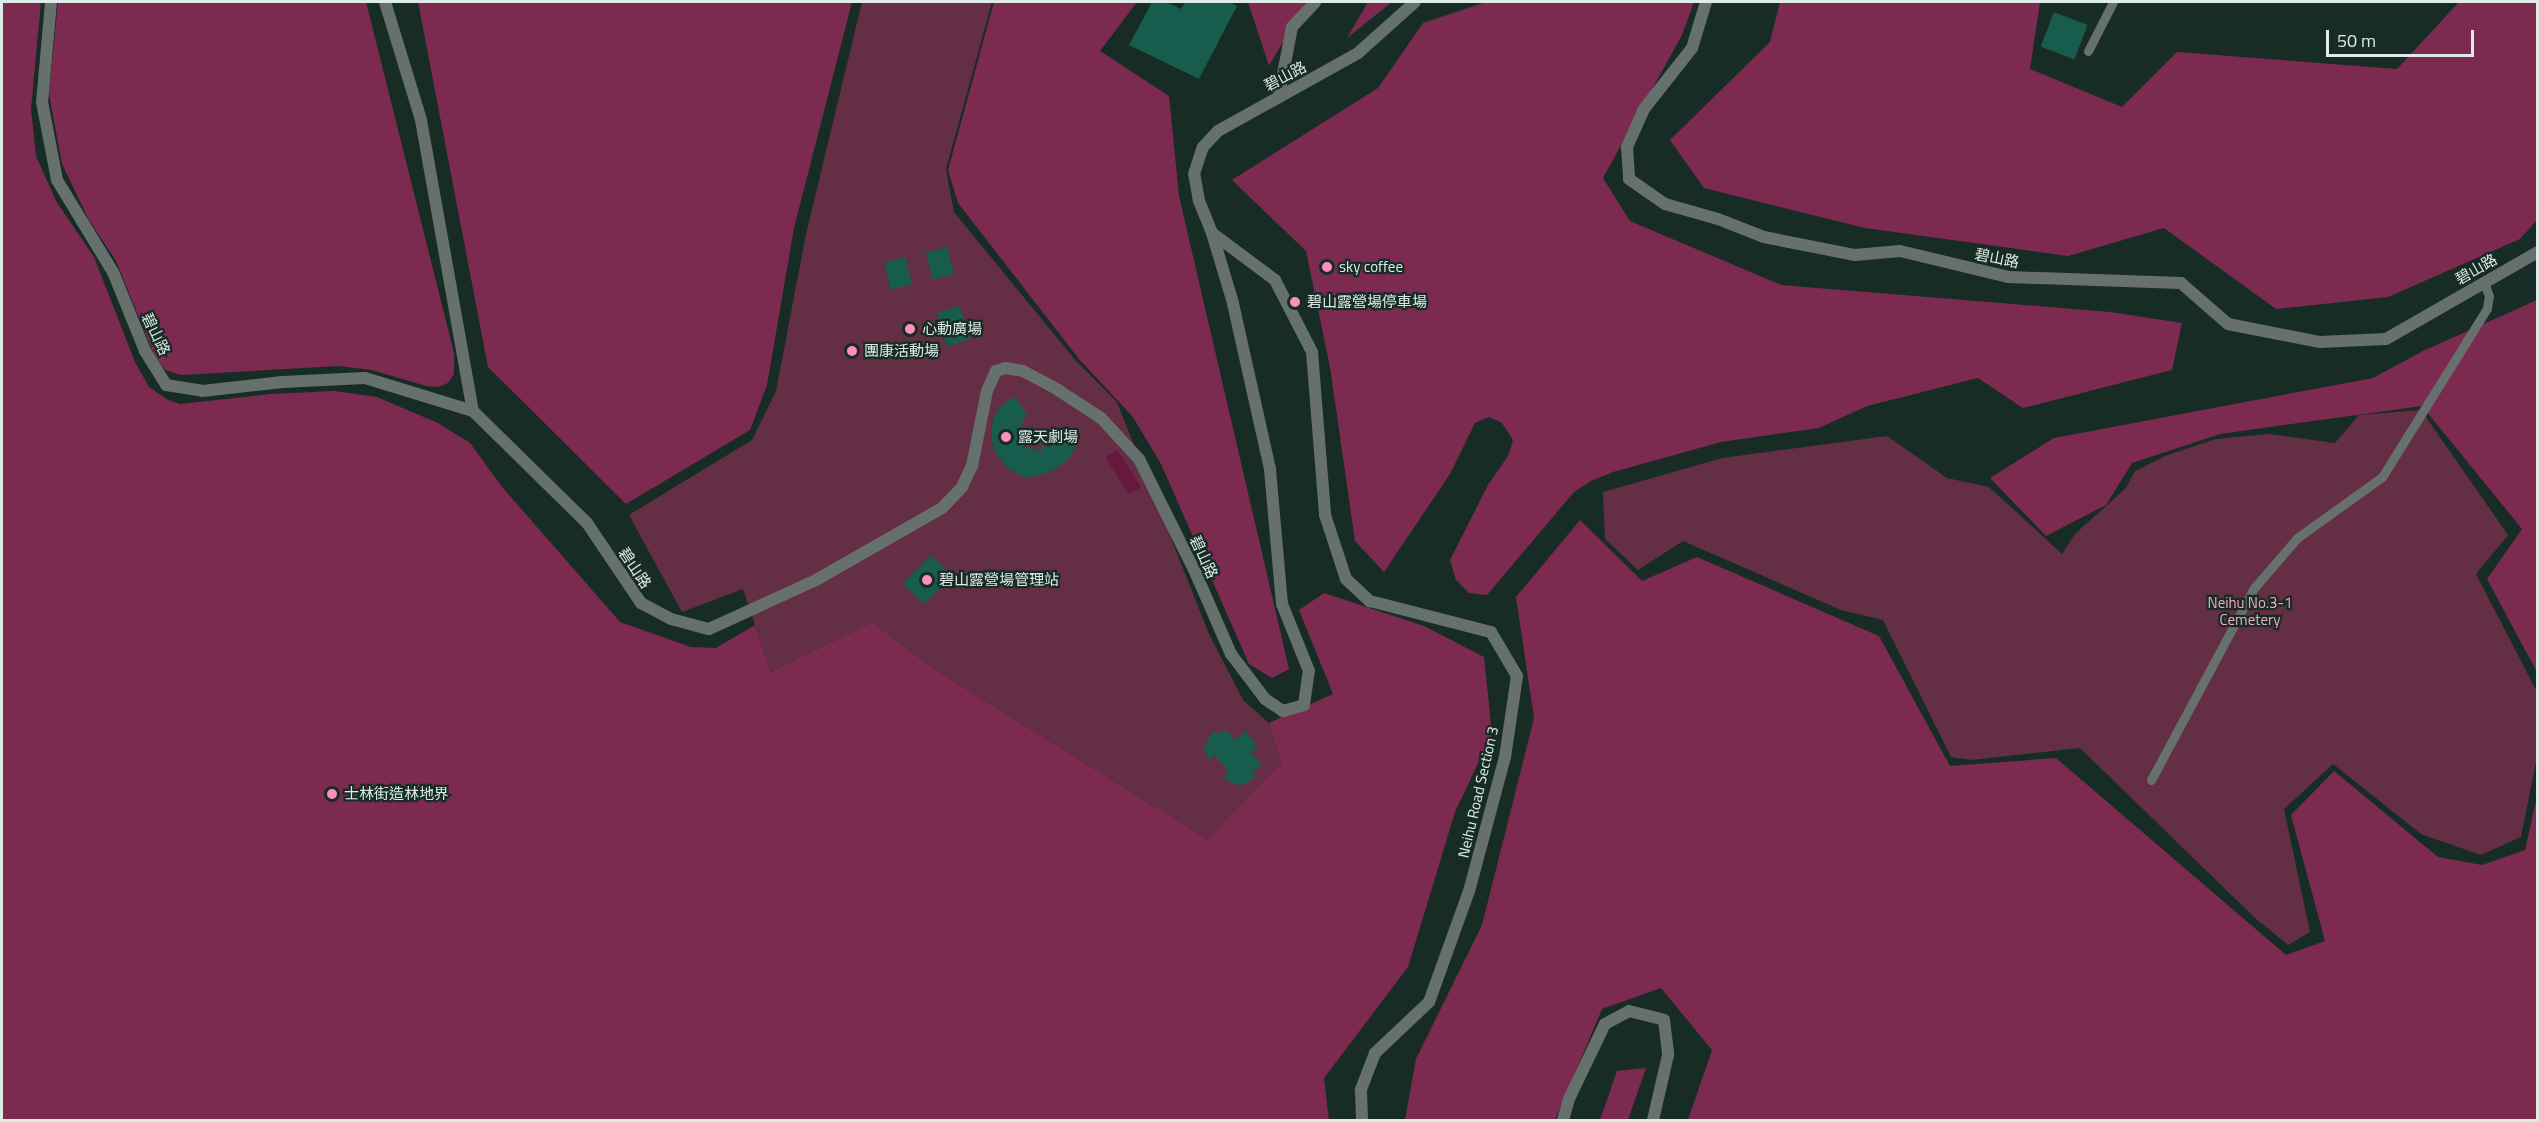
<!DOCTYPE html>
<html>
<head>
<meta charset="utf-8">
<style>
	body { margin:0 }
	#map { position:relative; width:2539px; height:1122px; overflow:hidden; background:#182c26; font-family:"Titillium Web","Noto Sans TC",sans-serif }
	div>[style] { position:absolute }
	.green>* { inset:0; background:#642e44 }
	.forest>* { inset:0; background:#7c2a50 }
	.water>* { inset:0; background:#68173f; transform-origin:0 0 }
	.building>* { inset:0; background:#175c4c; transform-origin:0 0 }
	.service>* { height:9px; margin:-4.5px; padding:0 4.5px; transform-origin:4.5px; border-radius:4.5px; background:#66706c }
	.minor>* { height:12px; margin:-6px; padding:0 6px; transform-origin:6px; border-radius:6px; background:#66706c }
	.tertiary>* { height:12px; margin:-6px; padding:0 6px; transform-origin:6px; border-radius:6px; background:#66706c }
	.dots>* { width:16px; height:16px; translate:-50% -50%; box-sizing:border-box; border:3px solid #182c26; border-radius:50% }
	span { translate:-50% -50%; white-space:nowrap; text-align:center; line-height:1.15; -webkit-text-stroke:4.5px #182c26; paint-order:stroke }
	.street-label { font-size:15px; color:#deebe7 }
	.poi-label { font-size:15px; color:#deebe7 }
	.left { translate:0 -50%; text-align:left }
	.park-label { font-size:15px; color:#f1aac4 }
	.frame { position:absolute; inset:0; border:3px solid #deebe7; pointer-events:none }
	.scale { position:absolute; left:2326px; top:30px; width:148px; height:27px; box-sizing:border-box; border:3px solid #deebe7; border-top:0; padding-left:8px; font-size:18px; line-height:21px; white-space:nowrap; color:#deebe7; -webkit-text-stroke:4px #182c26; paint-order:stroke }
</style>
</head>
<body>
<div id="map">
	<div class="green">
		<i style="clip-path:polygon(862px 2px,992px 2px,946px 169px,954px 212px,1076px 361px,1117px 402px,1209px 634px,1243px 700px,1269px 723px,1281px 763px,1207px 839px,934px 669px,872px 622px,771px 672px,743px 589px,682px 612px,629px 515px,752px 440px,776px 391px,806px 234px)"></i>
		<i style="clip-path:polygon(2421px 410px,2508px 535px,2476px 574px,2537px 692px,2537px 757px,2521px 837px,2481px 855px,2421px 834px,2333px 764px,2284px 809px,2310px 932px,2288px 945px,2255px 918px,2080px 748px,1972px 760px,1951px 757px,1883px 620px,1841px 610px,1683px 541px,1638px 570px,1605px 539px,1603px 492px,1722px 458px,1887px 436px,1947px 478px,1989px 487px,2062px 554px,2075px 534px,2126px 488px,2135px 471px,2165px 456px,2216px 439px,2269px 434px,2335px 443px,2359px 415px)"></i>
	</div>
	<div class="forest">
		<i style="clip-path:polygon(2px 2px,41px 2px,31px 109px,36px 156px,56px 201px,94px 257px,135px 362px,149px 387px,168px 400px,180px 404px,271px 394px,334px 391px,377px 397px,438px 423px,470px 443px,502px 487px,620px 622px,691px 647px,716px 648px,755px 625px,771px 672px,872px 622px,934px 669px,1207px 839px,1281px 763px,1269px 723px,1333px 694px,1299px 610px,1324px 593px,1424px 626px,1484px 657px,1492px 734px,1455px 812px,1408px 967px,1324px 1078px,1329px 1120px,2px 1120px)"></i>
		<i style="clip-path:polygon(58px 2px,366px 2px,454px 353px,454px 374px,448px 383px,438px 387px,426px 386px,372px 370px,339px 366px,181px 375px,165px 370px,155px 357px,116px 261px,89px 220px,62px 164px,49px 94px)"></i>
		<i style="clip-path:polygon(418px 2px,852px 2px,794px 228px,767px 385px,750px 430px,626px 504px,488px 367px)"></i>
		<i style="clip-path:polygon(994px 2px,1137px 2px,1100px 51px,1169px 96px,1179px 196px,1289px 669px,1272px 678px,1249px 664px,1161px 464px,1133px 417px,1079px 359px,958px 203px,948px 170px)"></i>
		<i style="clip-path:polygon(1248px 2px,1306px 2px,1269px 66px)"></i>
		<i style="clip-path:polygon(1368px 2px,1392px 2px,1347px 38px)"></i>
		<i style="clip-path:polygon(1486px 2px,1694px 2px,1682px 35px,1603px 178px,1630px 221px,1781px 285px,2110px 312px,2182px 323px,2172px 370px,2023px 408px,1978px 378px,1867px 406px,1819px 428px,1721px 442px,1613px 472px,1591px 481px,1574px 492px,1487px 595px,1469px 593px,1456px 580px,1450px 560px,1488px 485px,1508px 456px,1513px 440px,1502px 423px,1489px 417px,1475px 423px,1450px 474px,1384px 572px,1355px 541px,1330px 367px,1306px 251px,1232px 180px,1378px 88px,1423px 23px)"></i>
		<i style="clip-path:polygon(1780px 2px,2040px 2px,2030px 69px,2122px 107px,2177px 52px,2397px 69px,2459px 2px,2537px 2px,2537px 220px,2520px 239px,2388px 297px,2276px 309px,2164px 228px,2068px 256px,1865px 228px,1704px 188px,1670px 140px,1770px 42px)"></i>
		<i style="clip-path:polygon(2537px 300px,2537px 672px,2487px 579px,2522px 529px,2422px 406px,2220px 434px,2132px 463px,2106px 505px,2046px 536px,1990px 478px,2054px 438px,2373px 378px,2423px 351px)"></i>
		<i style="clip-path:polygon(1580px 520px,1642px 581px,1697px 557px,1879px 636px,1950px 766px,2056px 758px,2286px 955px,2325px 941px,2291px 815px,2334px 771px,2438px 857px,2482px 865px,2525px 850px,2537px 796px,2537px 1120px,1688px 1120px,1712px 1050px,1661px 988px,1602px 1009px,1555px 1120px,1405px 1120px,1416px 1059px,1482px 925px,1534px 718px,1516px 597px)"></i>
		<i style="clip-path:polygon(1646px 1068px,1628px 1120px,1600px 1120px,1617px 1071px)"></i>
	</div>
	<div class="water">
		<i style="left:1117px;top:450px;width:44px;height:14px;rotate:57deg"></i>
	</div>
	<div class="building">
		<i style="clip-path:polygon(1152px 2px,1166px 2px,1181px 9px,1185px 2px,1229px 2px,1237px 6px,1199px 79px,1129px 45px)"></i>
		<i style="left:2054px;top:12px;width:36px;height:37px;rotate:21deg"></i>
		<i style="left:947px;top:247px;width:28px;height:22px;rotate:75deg"></i>
		<i style="left:905px;top:257px;width:28px;height:22px;rotate:75deg"></i>
		<i style="left:960px;top:306px;width:35px;height:24px;rotate:74deg"></i>
		<i style="clip-path:polygon(1014px 396px,1028px 416px,1022px 418px,1025px 422px,1020px 425px,1023px 429px,1018px 433px,1022px 436px,1020px 441px,1025px 442px,1023px 449px,1030px 446px,1032px 452px,1036px 447px,1041px 451px,1042px 445px,1048px 448px,1049px 442px,1054px 444px,1053px 436px,1060px 438px,1058px 431px,1080px 439px,1069px 459px,1051px 472px,1028px 478px,1021px 476px,1007px 468px,994px 451px,991px 438px,993px 418px,1001px 406px)"></i>
		<i style="left:931px;top:555px;width:30px;height:40px;rotate:45deg"></i>
		<i style="clip-path:polygon(1225px 729px,1235px 740px,1246px 731px,1257px 746px,1251px 753px,1262px 764px,1252px 773px,1255px 777px,1246px 784px,1237px 785px,1230px 782px,1223px 776px,1229px 772px,1215px 755px,1209px 760px,1204px 750px,1207px 740px,1214px 731px,1218px 734px)"></i>
	</div>
	<div class="service">
		<i style="left:2088px;top:51px;width:55px;rotate:-63deg"></i>
		<i style="left:2151px;top:780px;width:218px;rotate:-61.8deg"></i>
		<i style="left:2254px;top:588px;width:66px;rotate:-49.3deg"></i>
		<i style="left:2297px;top:538px;width:105px;rotate:-35.7deg"></i>
		<i style="left:2382px;top:477px;width:199px;rotate:-58.1deg"></i>
		<i style="left:2487px;top:308px;width:12px;rotate:-81deg"></i>
		<i style="left:2489px;top:296px;width:15px;rotate:-110deg"></i>
	</div>
	<div class="minor">
		<i style="left:385px;top:2px;width:123px;rotate:73deg"></i>
		<i style="left:421px;top:120px;width:296px;rotate:79.9deg"></i>
		<i style="left:1279px;top:95px;width:69px;rotate:-79.2deg"></i>
		<i style="left:1292px;top:27px;width:34px;rotate:-47deg"></i>
		<i style="left:1212px;top:233px;width:79px;rotate:36.7deg"></i>
		<i style="left:1275px;top:280px;width:81px;rotate:62.8deg"></i>
		<i style="left:1312px;top:352px;width:164px;rotate:85.4deg"></i>
		<i style="left:1325px;top:515px;width:67px;rotate:71.8deg"></i>
		<i style="left:1346px;top:579px;width:33px;rotate:43deg"></i>
		<i style="left:1370px;top:601px;width:125px;rotate:14.4deg"></i>
		<i style="left:1491px;top:632px;width:51px;rotate:59.4deg"></i>
		<i style="left:1517px;top:676px;width:82px;rotate:98.4deg"></i>
		<i style="left:1505px;top:757px;width:139px;rotate:105deg"></i>
		<i style="left:1469px;top:891px;width:118px;rotate:109.8deg"></i>
		<i style="left:1429px;top:1002px;width:74px;rotate:136.6deg"></i>
		<i style="left:1375px;top:1053px;width:40px;rotate:111deg"></i>
		<i style="left:1361px;top:1090px;width:30px;rotate:88deg"></i>
		<i style="left:1563px;top:1120px;width:22px;rotate:-74deg"></i>
		<i style="left:1569px;top:1099px;width:83px;rotate:-64.4deg"></i>
		<i style="left:1605px;top:1024px;width:27px;rotate:-28deg"></i>
		<i style="left:1629px;top:1011px;width:36px;rotate:14deg"></i>
		<i style="left:1664px;top:1020px;width:35px;rotate:83deg"></i>
		<i style="left:1668px;top:1055px;width:67px;rotate:103deg"></i>
	</div>
	<div class="tertiary">
		<i style="left:51px;top:2px;width:100px;rotate:95.1deg"></i>
		<i style="left:42px;top:102px;width:79px;rotate:79.1deg"></i>
		<i style="left:57px;top:180px;width:108px;rotate:58.7deg"></i>
		<i style="left:113px;top:272px;width:85px;rotate:67.9deg"></i>
		<i style="left:145px;top:351px;width:40px;rotate:58deg"></i>
		<i style="left:166px;top:385px;width:36px;rotate:9deg"></i>
		<i style="left:202px;top:391px;width:81px;rotate:-6.4deg"></i>
		<i style="left:282px;top:382px;width:83px;rotate:-2.8deg"></i>
		<i style="left:365px;top:378px;width:113px;rotate:17deg"></i>
		<i style="left:473px;top:411px;width:160px;rotate:44.5deg"></i>
		<i style="left:587px;top:523px;width:97px;rotate:56deg"></i>
		<i style="left:641px;top:603px;width:34px;rotate:28deg"></i>
		<i style="left:671px;top:619px;width:39px;rotate:15deg"></i>
		<i style="left:709px;top:629px;width:118px;rotate:-24.6deg"></i>
		<i style="left:816px;top:580px;width:145px;rotate:-29.7deg"></i>
		<i style="left:942px;top:508px;width:29px;rotate:-46deg"></i>
		<i style="left:962px;top:487px;width:23px;rotate:-65deg"></i>
		<i style="left:972px;top:466px;width:76px;rotate:-78.7deg"></i>
		<i style="left:987px;top:391px;width:22px;rotate:-66deg"></i>
		<i style="left:996px;top:371px;width:10px;rotate:-17deg"></i>
		<i style="left:1006px;top:368px;width:17px;rotate:10deg"></i>
		<i style="left:1023px;top:371px;width:40px;rotate:28deg"></i>
		<i style="left:1058px;top:390px;width:51px;rotate:33.1deg"></i>
		<i style="left:1101px;top:418px;width:56px;rotate:47.2deg"></i>
		<i style="left:1139px;top:459px;width:128px;rotate:63.6deg"></i>
		<i style="left:1196px;top:574px;width:87px;rotate:66.4deg"></i>
		<i style="left:1231px;top:654px;width:56px;rotate:52.9deg"></i>
		<i style="left:1265px;top:699px;width:22px;rotate:34deg"></i>
		<i style="left:1283px;top:711px;width:22px;rotate:-16deg"></i>
		<i style="left:1304px;top:705px;width:34px;rotate:-82deg"></i>
		<i style="left:1309px;top:671px;width:72px;rotate:-111.9deg"></i>
		<i style="left:1282px;top:604px;width:136px;rotate:-95.1deg"></i>
		<i style="left:1270px;top:469px;width:170px;rotate:-102.6deg"></i>
		<i style="left:1233px;top:303px;width:73px;rotate:-106.7deg"></i>
		<i style="left:1212px;top:233px;width:35px;rotate:-112deg"></i>
		<i style="left:1199px;top:201px;width:27px;rotate:-100deg"></i>
		<i style="left:1194px;top:174px;width:28px;rotate:-72deg"></i>
		<i style="left:1203px;top:147px;width:22px;rotate:-47deg"></i>
		<i style="left:1218px;top:131px;width:160px;rotate:-29.1deg"></i>
		<i style="left:1358px;top:53px;width:76px;rotate:-41.8deg"></i>
		<i style="left:1706px;top:2px;width:48px;rotate:106.9deg"></i>
		<i style="left:1692px;top:48px;width:78px;rotate:128.2deg"></i>
		<i style="left:1644px;top:109px;width:42px;rotate:114.1deg"></i>
		<i style="left:1627px;top:147px;width:32px;rotate:86deg"></i>
		<i style="left:1629px;top:179px;width:44px;rotate:34.8deg"></i>
		<i style="left:1665px;top:204px;width:55px;rotate:15.8deg"></i>
		<i style="left:1718px;top:219px;width:49px;rotate:21.4deg"></i>
		<i style="left:1764px;top:237px;width:93px;rotate:11.2deg"></i>
		<i style="left:1855px;top:255px;width:45px;rotate:-5.1deg"></i>
		<i style="left:1900px;top:251px;width:111px;rotate:13.5deg"></i>
		<i style="left:2008px;top:277px;width:173px;rotate:2deg"></i>
		<i style="left:2181px;top:283px;width:62px;rotate:41.1deg"></i>
		<i style="left:2228px;top:324px;width:94px;rotate:11.1deg"></i>
		<i style="left:2320px;top:342px;width:66px;rotate:-2.6deg"></i>
		<i style="left:2386px;top:339px;width:175px;rotate:-29.8deg"></i>
	</div>
	<div class="dots">
		<i style="left:1327px;top:267px;background:#fe8ebb"></i>
		<i style="left:1295px;top:302px;background:#fe8ebb"></i>
		<i style="left:910px;top:329px;background:#fe8ebb"></i>
		<i style="left:852px;top:351px;background:#fe8ebb"></i>
		<i style="left:1006px;top:437px;background:#fe8ebb"></i>
		<i style="left:927px;top:580px;background:#fe8ebb"></i>
		<i style="left:332px;top:794px;background:#fe8ebb"></i>
	</div>
	<div class="street-label">
		<span style="left:1285px;top:76px;rotate:-28deg">碧山路</span>
		<span style="left:1997px;top:258px;rotate:11deg">碧山路</span>
		<span style="left:2476px;top:269px;rotate:-30deg">碧山路</span>
		<span style="left:156px;top:334px;rotate:64deg">碧山路</span>
		<span style="left:1204px;top:557px;rotate:65deg">碧山路</span>
		<span style="left:635px;top:568px;rotate:56deg">碧山路</span>
		<span style="left:1478px;top:792px;rotate:-77deg">Neihu Road Section 3</span>
	</div>
	<div class="poi-label">
		<span class="left" style="left:1339px;top:267px">sky coffee</span>
		<span class="left" style="left:1307px;top:302px">碧山露營場停車場</span>
		<span class="left" style="left:922px;top:329px">心動廣場</span>
		<span class="left" style="left:864px;top:351px">團康活動場</span>
		<span class="left" style="left:1018px;top:437px">露天劇場</span>
		<span class="left" style="left:939px;top:580px">碧山露營場管理站</span>
		<span class="left" style="left:344px;top:794px">士林街造林地界</span>
	</div>
	<div class="park-label">
		<span style="left:2250px;top:611px">Neihu No.3-1<br>Cemetery</span>
	</div>
	<div class="frame"></div>
	<div class="scale">50 m</div>
</div>
</body>
</html>
